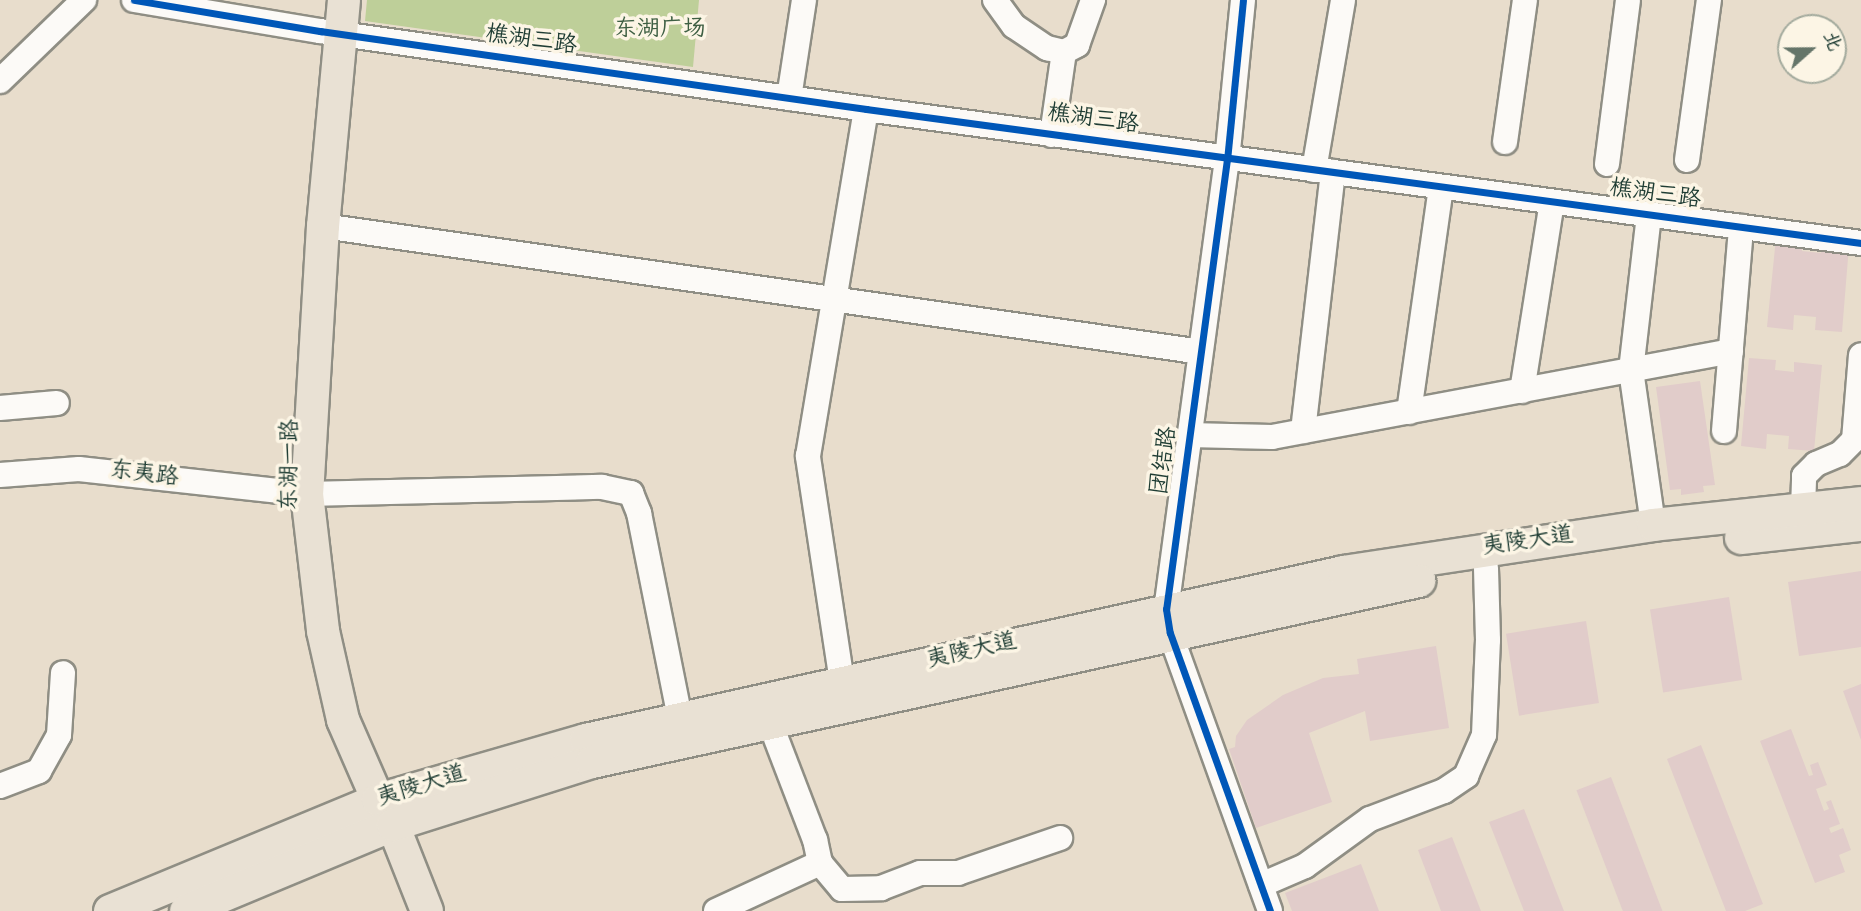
<!DOCTYPE html>
<html>
<head>
<meta charset="utf-8">
<style>
	body { margin:0 }
	#map { position:relative; width:1861px; height:911px; overflow:hidden; background:#e8ddcc; font-family:Dekko,"LXGW WenKai TC",sans-serif }
	div>[style] { position:absolute }
	.green>* { inset:0; background:#becf99 }
	.building>* { inset:0; background:#e1ccca; transform-origin:0 0 }
	.roads { filter:drop-shadow(2px 0 #8f8e84) drop-shadow(-2px 0 #8f8e84) drop-shadow(0 2px #8f8e84) drop-shadow(0 -2px #8f8e84) }
	.minor>* { height:24px; margin:-12px; padding:0 12px; transform-origin:12px; border-radius:12px; background:#fcfaf7 }
	.major>* { height:32px; margin:-16px; padding:0 16px; transform-origin:16px; border-radius:16px; background:#e9e1d4 }
	.cycleway>* { height:7px; margin:-3.5px; padding:0 3.5px; transform-origin:3.5px; border-radius:3.5px; background:#0057b8 }
	span { translate:-50% -50%; white-space:nowrap; text-align:center; line-height:1.15; -webkit-text-stroke:7px #fcf5e5; paint-order:stroke }
	.park-label { font-size:23px; color:#3e5f43 }
	.street-label { font-size:23px; color:#1f3d34 }
	.north { position:absolute; left:1777px; top:14px; width:70px; height:70px; box-sizing:border-box; background:#fcf5e5; border:2px solid #a4ab9e; border-radius:50%; rotate:69deg; font-size:19px; font-weight:700; line-height:28px; text-align:center; color:#1f3d34 }
	.north::after { content:''; display:block; margin:auto; width:24px; height:32px; background:#657569; clip-path:polygon(50% 0,100% 100%,50% 72%,0 100%) }
</style>
</head>
<body>
<div id="map">
	<div class="green">
		<i style="clip-path:polygon(367px 0,699px 0,693px 67px,365px 21px)"></i>
	</div>
	<div class="building">
		<i style="clip-path:polygon(1776px 238px,1802px 241px,1802px 251px,1821px 253px,1822px 243px,1849px 246px,1842px 332px,1815px 330px,1816px 317px,1794px 315px,1793px 330px,1767px 327px)"></i>
		<i style="clip-path:polygon(1749px 358px,1776px 360px,1775px 370px,1794px 372px,1794px 362px,1822px 365px,1814px 451px,1788px 449px,1789px 436px,1767px 434px,1766px 449px,1741px 446px)"></i>
		<i style="clip-path:polygon(1700px 381px,1715px 485px,1703px 486px,1704px 492px,1681px 495px,1681px 489px,1670px 490px,1656px 387px)"></i>
		<i style="clip-path:polygon(1861px 571px,1861px 647px,1799px 656px,1788px 582px)"></i>
		<i style="left:1729px;top:597px;width:84px;height:80px;rotate:81deg"></i>
		<i style="left:1586px;top:621px;width:83px;height:81px;rotate:81deg"></i>
		<i style="clip-path:polygon(1436px 646px,1449px 728px,1370px 741px,1365px 711px,1309px 733px,1332px 802px,1256px 828px,1229px 749px,1235px 747px,1236px 736px,1247px 720px,1283px 695px,1323px 678px,1359px 674px,1357px 659px)"></i>
		<i style="clip-path:polygon(1861px 684px,1861px 740px,1843px 691px)"></i>
		<i style="clip-path:polygon(1791px 729px,1809px 776px,1813px 775px,1810px 765px,1818px 762px,1827px 785px,1816px 789px,1824px 811px,1829px 809px,1826px 802px,1831px 800px,1840px 824px,1829px 828px,1831px 833px,1843px 828px,1851px 850px,1839px 855px,1845px 872px,1815px 883px,1760px 741px)"></i>
		<i style="clip-path:polygon(1701px 745px,1763px 904px,1745px 911px,1726px 911px,1667px 759px)"></i>
		<i style="left:1611px;top:777px;width:144px;height:37px;rotate:69deg"></i>
		<i style="clip-path:polygon(1524px 809px,1564px 911px,1524px 911px,1489px 822px)"></i>
		<i style="clip-path:polygon(1452px 837px,1481px 911px,1441px 911px,1418px 850px)"></i>
		<i style="clip-path:polygon(1361px 864px,1379px 911px,1292px 911px,1285px 893px)"></i>
	</div>
	<div class="roads">
		<div class="minor">
			<i style="left:134px;top:0;width:189px;rotate:9.5deg"></i>
			<i style="left:320px;top:31px;width:552px;rotate:8.13deg"></i>
			<i style="left:866px;top:109px;width:1004px;rotate:7.67deg"></i>
			<i style="left:995px;top:0;width:32px;rotate:54deg"></i>
			<i style="left:1014px;top:26px;width:40px;rotate:34deg"></i>
			<i style="left:1047px;top:48px;width:17px;rotate:13deg"></i>
			<i style="left:1064px;top:52px;width:15px;rotate:-28deg"></i>
			<i style="left:1077px;top:45px;width:48px;rotate:-70.4deg"></i>
			<i style="left:1243px;top:0;width:160px;rotate:95.7deg"></i>
			<i style="left:1227px;top:159px;width:454px;rotate:97.7deg"></i>
			<i style="left:1166px;top:609px;width:24px;rotate:81deg"></i>
			<i style="left:1170px;top:633px;width:295px;rotate:70.2deg"></i>
			<i style="left:0;top:81px;width:117px;rotate:-44deg"></i>
			<i style="left:789px;top:98px;width:99px;rotate:-81.3deg"></i>
			<i style="left:1052px;top:135px;width:84px;rotate:-81.8deg"></i>
			<i style="left:1505px;top:142px;width:143px;rotate:-82deg"></i>
			<i style="left:1687px;top:160px;width:162px;rotate:-82.2deg"></i>
			<i style="left:1607px;top:164px;width:165px;rotate:-82.7deg"></i>
			<i style="left:1314px;top:170px;width:172px;rotate:-80.3deg"></i>
			<i style="left:1649px;top:215px;width:156px;rotate:96.6deg"></i>
			<i style="left:1631px;top:370px;width:157px;rotate:81.9deg"></i>
			<i style="left:323px;top:226px;width:874px;rotate:8.16deg"></i>
			<i style="left:1522px;top:391px;width:191px;rotate:-81deg"></i>
			<i style="left:0;top:408px;width:57px;rotate:-5deg"></i>
			<i style="left:1409px;top:412px;width:227px;rotate:-81.9deg"></i>
			<i style="left:1303px;top:431px;width:261px;rotate:-83.4deg"></i>
			<i style="left:1724px;top:431px;width:205px;rotate:-85.2deg"></i>
			<i style="left:1189px;top:435px;width:83px;rotate:1.4deg"></i>
			<i style="left:1272px;top:437px;width:467px;rotate:-10.6deg"></i>
			<i style="left:0;top:475px;width:79px;rotate:-4.3deg"></i>
			<i style="left:79px;top:469px;width:209px;rotate:6.3deg"></i>
			<i style="left:307px;top:494px;width:295px;rotate:-1.4deg"></i>
			<i style="left:602px;top:487px;width:30px;rotate:12deg"></i>
			<i style="left:631px;top:493px;width:22px;rotate:68deg"></i>
			<i style="left:639px;top:513px;width:210px;rotate:78.7deg"></i>
			<i style="left:1803px;top:509px;width:33px;rotate:-88deg"></i>
			<i style="left:1804px;top:476px;width:17px;rotate:-45deg"></i>
			<i style="left:1816px;top:464px;width:26px;rotate:-23deg"></i>
			<i style="left:1840px;top:454px;width:20px;rotate:-45deg"></i>
			<i style="left:1854px;top:440px;width:85px;rotate:-85.3deg"></i>
			<i style="left:842px;top:682px;width:229px;rotate:-98.6deg"></i>
			<i style="left:808px;top:456px;width:352px;rotate:-80.5deg"></i>
			<i style="left:0;top:786px;width:42px;rotate:-21deg"></i>
			<i style="left:39px;top:771px;width:41px;rotate:-60.9deg"></i>
			<i style="left:59px;top:735px;width:62px;rotate:-86.3deg"></i>
			<i style="left:820px;top:863px;width:34px;rotate:50deg"></i>
			<i style="left:842px;top:889px;width:39px;rotate:-1deg"></i>
			<i style="left:881px;top:888px;width:42px;rotate:-21deg"></i>
			<i style="left:920px;top:873px;width:38px"></i>
			<i style="left:958px;top:873px;width:108px;rotate:-18.9deg"></i>
			<i style="left:1261px;top:885px;width:48px;rotate:-23.4deg"></i>
			<i style="left:1305px;top:866px;width:80px;rotate:-35.9deg"></i>
			<i style="left:1370px;top:819px;width:79px;rotate:-20.7deg"></i>
			<i style="left:1444px;top:791px;width:27px;rotate:-34deg"></i>
			<i style="left:1466px;top:776px;width:45px;rotate:-66.3deg"></i>
			<i style="left:1484px;top:735px;width:95px;rotate:-87.6deg"></i>
			<i style="left:1488px;top:640px;width:72px;rotate:-91.6deg"></i>
			<i style="left:716px;top:911px;width:115px;rotate:-24.8deg"></i>
			<i style="left:820px;top:863px;width:24px;rotate:-102deg"></i>
			<i style="left:815px;top:840px;width:125px;rotate:-111deg"></i>
		</div>
		<div class="major">
			<i style="left:344px;top:0;width:227px;rotate:95.3deg"></i>
			<i style="left:323px;top:226px;width:268px;rotate:93.4deg"></i>
			<i style="left:307px;top:494px;width:138px;rotate:83.3deg"></i>
			<i style="left:323px;top:631px;width:91px;rotate:77.3deg"></i>
			<i style="left:343px;top:720px;width:87px;rotate:66.4deg"></i>
			<i style="left:378px;top:800px;width:29px;rotate:59deg"></i>
			<i style="left:393px;top:825px;width:92px;rotate:68.4deg"></i>
			<i style="left:1741px;top:538px;width:121px;rotate:-6.2deg"></i>
			<i style="left:110px;top:911px;width:290px;rotate:-22.5deg"></i>
			<i style="left:378px;top:800px;width:216px;rotate:-16.1deg"></i>
			<i style="left:586px;top:740px;width:776px;rotate:-12.5deg"></i>
			<i style="left:1344px;top:572px;width:313px;rotate:-8.6deg"></i>
			<i style="left:1653px;top:525px;width:209px;rotate:-6deg"></i>
			<i style="left:186px;top:911px;width:224px;rotate:-22.6deg"></i>
			<i style="left:393px;top:825px;width:209px;rotate:-17.6deg"></i>
			<i style="left:592px;top:762px;width:847px;rotate:-12.35deg"></i>
		</div>
	</div>
	<div class="cycleway">
		<i style="left:134px;top:0;width:189px;rotate:9.5deg"></i>
		<i style="left:320px;top:31px;width:552px;rotate:8.13deg"></i>
		<i style="left:866px;top:109px;width:1004px;rotate:7.67deg"></i>
		<i style="left:1243px;top:0;width:160px;rotate:95.7deg"></i>
		<i style="left:1227px;top:159px;width:454px;rotate:97.7deg"></i>
		<i style="left:1166px;top:609px;width:24px;rotate:81deg"></i>
		<i style="left:1170px;top:633px;width:295px;rotate:70.2deg"></i>
	</div>
	<div class="park-label">
		<span style="left:660px;top:31px">东湖广场</span>
	</div>
	<div class="street-label">
		<span style="left:531px;top:42px;rotate:8deg">樵湖三路</span>
		<span style="left:1093px;top:121px;rotate:8deg">樵湖三路</span>
		<span style="left:1655px;top:196px;rotate:8deg">樵湖三路</span>
		<span style="left:1166px;top:461px;rotate:-82deg">团结路</span>
		<span style="left:292px;top:465px;rotate:-89deg">东湖一路</span>
		<span style="left:144px;top:476px;rotate:7deg">东夷路</span>
		<span style="left:1528px;top:543px;rotate:-8deg">夷陵大道</span>
		<span style="left:972px;top:653px;rotate:-13deg">夷陵大道</span>
		<span style="left:422px;top:788px;rotate:-17deg">夷陵大道</span>
	</div>
	<div class="north">北</div>
</div>
</body>
</html>
